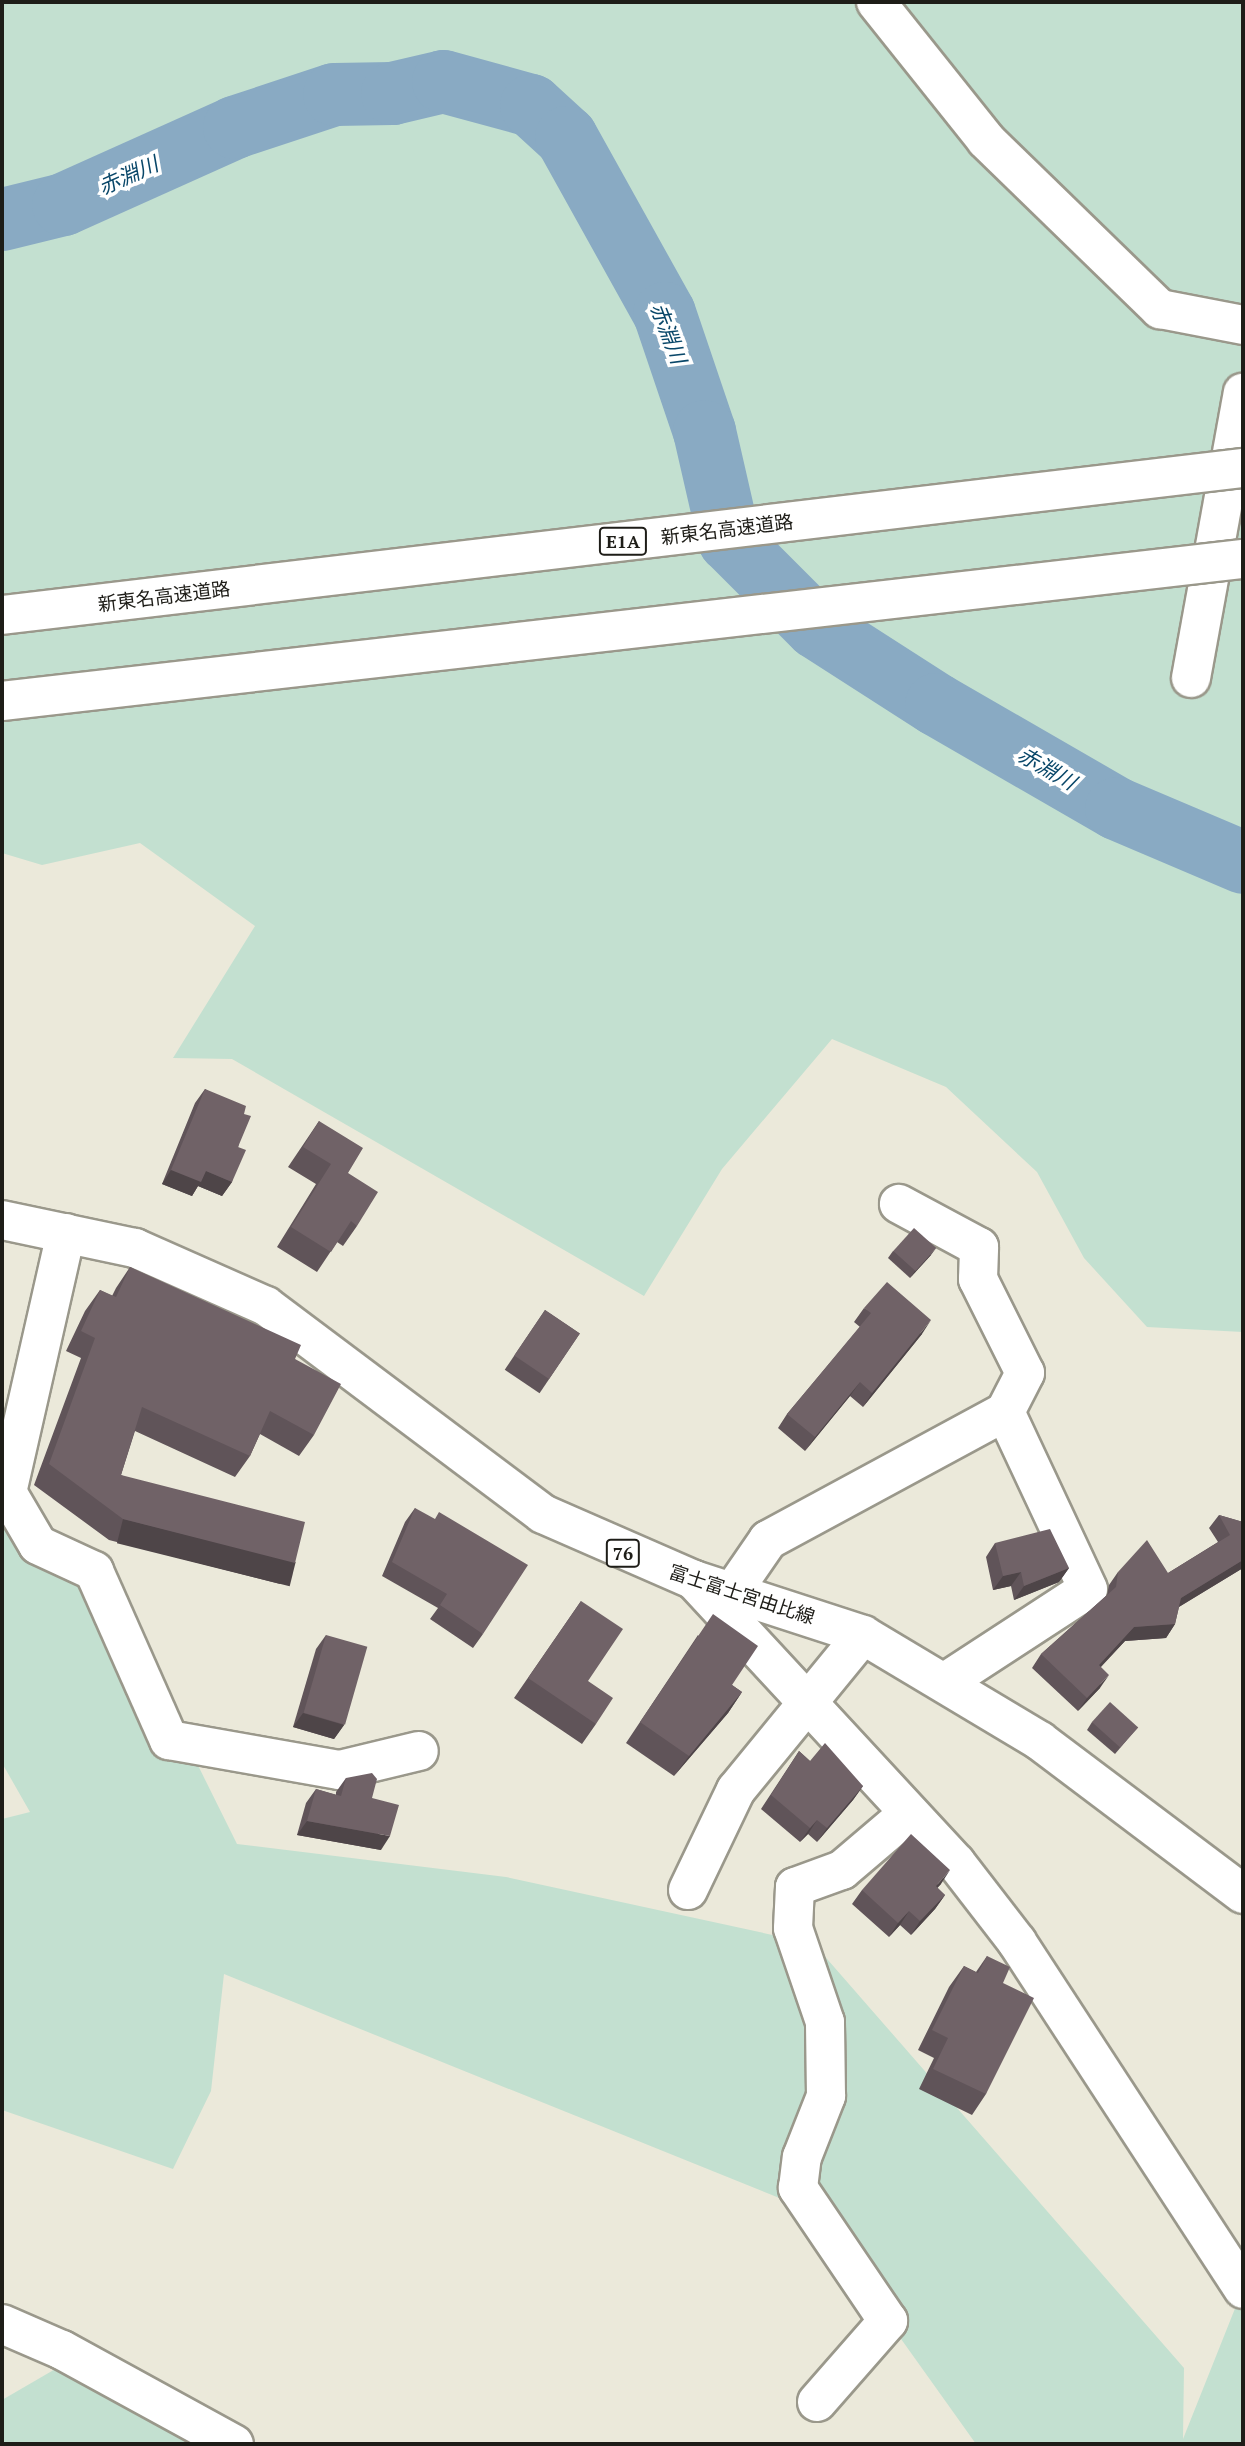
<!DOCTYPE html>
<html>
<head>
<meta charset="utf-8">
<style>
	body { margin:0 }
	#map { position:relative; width:1245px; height:2446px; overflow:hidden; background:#ebe9da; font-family:"PT Serif","Noto Sans JP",serif }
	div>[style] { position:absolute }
	.green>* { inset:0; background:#c3e0d0 }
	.river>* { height:63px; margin:-31.5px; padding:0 31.5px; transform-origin:31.5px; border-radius:31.5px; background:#89aac3 }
	.roads { filter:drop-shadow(2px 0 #9a988b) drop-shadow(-2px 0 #9a988b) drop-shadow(0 2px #9a988b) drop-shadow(0 -2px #9a988b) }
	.minor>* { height:38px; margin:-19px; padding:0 19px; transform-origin:19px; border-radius:19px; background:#fff }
	.major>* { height:38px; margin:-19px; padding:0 19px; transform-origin:19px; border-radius:19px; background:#fff }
	.bridges { filter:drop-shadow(2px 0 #9a988b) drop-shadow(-2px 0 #9a988b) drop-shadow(0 2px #9a988b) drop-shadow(0 -2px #9a988b) }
	.highway-bridge>* { height:38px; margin:-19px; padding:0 19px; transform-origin:19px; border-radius:19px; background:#fff }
	.wall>* { inset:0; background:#605459; transform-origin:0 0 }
	.shaded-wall>* { inset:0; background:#4e4548; transform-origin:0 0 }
	.building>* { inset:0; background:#706267; transform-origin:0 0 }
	span { translate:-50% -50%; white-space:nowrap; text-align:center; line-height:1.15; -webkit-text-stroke:7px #fff; paint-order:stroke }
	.shield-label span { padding:2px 5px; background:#fff; border:2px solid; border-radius:5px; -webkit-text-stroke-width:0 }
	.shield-label { font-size:18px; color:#1e1d18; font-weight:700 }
	.street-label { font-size:19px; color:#1e1d18 }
	.water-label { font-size:21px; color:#094769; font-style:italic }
	.frame { position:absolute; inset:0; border:4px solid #1e1d18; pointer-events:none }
</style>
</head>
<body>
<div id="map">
	<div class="green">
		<i style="clip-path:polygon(2px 2px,1243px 2px,1243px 1332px,1147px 1327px,1084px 1258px,1037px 1172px,946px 1087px,832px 1039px,722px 1169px,644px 1296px,232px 1059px,173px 1058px,255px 926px,140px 843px,42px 865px,2px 853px)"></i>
		<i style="clip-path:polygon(2px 1487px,108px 1584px,237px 1844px,506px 1877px,814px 1944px,1184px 2368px,1183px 2439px,1238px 2301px,1243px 2312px,1243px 2444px,976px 2444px,809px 2210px,224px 1974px,211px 2091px,173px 2169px,2px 2110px,2px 1819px,30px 1812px,2px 1763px)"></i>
		<i style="clip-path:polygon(76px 2357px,231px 2444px,2px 2444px,2px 2400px)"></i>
	</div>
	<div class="river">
		<i style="left:2px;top:219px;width:63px;rotate:-13.8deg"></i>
		<i style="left:63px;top:204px;width:188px;rotate:-24.2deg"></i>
		<i style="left:234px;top:127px;width:105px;rotate:-18.3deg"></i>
		<i style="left:334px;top:94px;width:58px;rotate:-1deg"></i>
		<i style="left:392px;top:93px;width:52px;rotate:-13.2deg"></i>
		<i style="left:443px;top:81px;width:91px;rotate:15.3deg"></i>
		<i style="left:531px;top:105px;width:47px;rotate:42.4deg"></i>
		<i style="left:566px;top:137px;width:201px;rotate:60.9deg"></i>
		<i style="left:664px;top:313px;width:125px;rotate:71.3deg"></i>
		<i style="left:704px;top:431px;width:112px;rotate:77.1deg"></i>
		<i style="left:729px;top:540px;width:123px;rotate:45deg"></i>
		<i style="left:816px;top:627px;width:143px;rotate:32.7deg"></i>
		<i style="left:936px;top:704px;width:208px;rotate:30deg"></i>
		<i style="left:1116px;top:808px;width:138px;rotate:23deg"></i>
	</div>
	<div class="roads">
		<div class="minor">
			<i style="left:876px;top:2px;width:176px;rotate:51.4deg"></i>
			<i style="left:986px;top:140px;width:243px;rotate:44.2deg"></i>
			<i style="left:1160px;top:309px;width:85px;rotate:10.9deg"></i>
			<i style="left:1191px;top:678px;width:290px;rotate:-79.7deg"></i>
			<i style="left:66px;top:1233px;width:266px;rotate:102.8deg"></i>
			<i style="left:7px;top:1492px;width:61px;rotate:59.7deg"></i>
			<i style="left:38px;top:1545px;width:62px;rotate:24.9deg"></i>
			<i style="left:94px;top:1571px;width:185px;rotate:66.1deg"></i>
			<i style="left:169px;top:1740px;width:174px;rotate:10deg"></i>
			<i style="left:340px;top:1770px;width:81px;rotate:-13.5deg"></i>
			<i style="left:694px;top:1580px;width:386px;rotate:47.2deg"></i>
			<i style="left:956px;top:1863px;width:100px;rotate:52.3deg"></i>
			<i style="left:1017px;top:1942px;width:414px;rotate:56.9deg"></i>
			<i style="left:733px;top:1591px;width:62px;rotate:-55.5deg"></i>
			<i style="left:768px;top:1540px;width:269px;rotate:-28.4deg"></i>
			<i style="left:1005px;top:1412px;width:44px;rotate:-62.9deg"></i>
			<i style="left:1025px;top:1373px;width:105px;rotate:-116.6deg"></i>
			<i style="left:978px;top:1279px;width:32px;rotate:-88deg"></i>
			<i style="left:979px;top:1247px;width:91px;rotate:-151.7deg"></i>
			<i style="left:947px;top:1681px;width:168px;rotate:-33.1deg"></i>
			<i style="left:1088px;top:1589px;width:195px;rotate:-115.1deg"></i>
			<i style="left:688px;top:1890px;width:111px;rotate:-64.4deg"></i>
			<i style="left:736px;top:1790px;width:200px;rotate:-50.7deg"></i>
			<i style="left:2px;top:2324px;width:65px;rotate:23.4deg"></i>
			<i style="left:62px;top:2350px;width:196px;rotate:28.7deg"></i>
			<i style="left:817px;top:2402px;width:108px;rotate:-48.8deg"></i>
			<i style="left:888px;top:2321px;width:161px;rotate:-124.1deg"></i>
			<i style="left:798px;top:2188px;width:31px;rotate:-83deg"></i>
			<i style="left:802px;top:2157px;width:66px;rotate:-68.5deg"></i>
			<i style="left:826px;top:2096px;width:74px;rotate:-90.8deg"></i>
			<i style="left:825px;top:2022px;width:99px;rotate:-108.8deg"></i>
			<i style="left:793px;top:1928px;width:41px;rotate:-87.2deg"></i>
			<i style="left:795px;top:1887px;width:50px;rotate:-19.9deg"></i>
			<i style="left:842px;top:1870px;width:88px;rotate:-40.4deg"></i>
		</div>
		<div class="major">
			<i style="left:2px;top:1220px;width:136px;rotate:11.9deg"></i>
			<i style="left:135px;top:1248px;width:143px;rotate:23.9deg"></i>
			<i style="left:266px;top:1306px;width:346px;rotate:36.9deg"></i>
			<i style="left:543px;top:1514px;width:165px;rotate:23.6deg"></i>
			<i style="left:694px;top:1580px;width:178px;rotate:18deg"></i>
			<i style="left:863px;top:1635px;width:206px;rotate:30.9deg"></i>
			<i style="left:1040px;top:1741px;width:254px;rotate:37deg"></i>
		</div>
	</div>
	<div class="bridges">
		<div class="highway-bridge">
			<i style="left:2px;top:615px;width:1250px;rotate:-6.76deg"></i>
			<i style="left:2px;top:701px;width:1249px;rotate:-6.53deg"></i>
		</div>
	</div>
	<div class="wall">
		<i style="clip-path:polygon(205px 1089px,244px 1114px,232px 1182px,222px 1196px,198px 1186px,192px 1196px,162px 1184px,195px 1103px)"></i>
		<i style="clip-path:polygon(319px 1121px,348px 1173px,357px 1226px,343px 1246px,337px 1242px,317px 1272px,277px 1247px,316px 1184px,288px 1167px)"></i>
		<i style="clip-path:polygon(893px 1251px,931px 1255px,910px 1278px,888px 1258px)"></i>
		<i style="clip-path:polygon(130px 1267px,295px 1359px,314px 1435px,299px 1456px,260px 1434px,250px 1456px,235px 1477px,135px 1431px,121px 1475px,295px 1563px,280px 1584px,109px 1540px,34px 1485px,81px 1358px,66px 1351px,85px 1311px,100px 1290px,112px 1296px,116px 1288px)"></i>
		<i style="clip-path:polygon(864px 1308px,922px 1334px,863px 1407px,850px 1396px,805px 1451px,778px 1428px,787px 1414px,860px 1327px,854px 1322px)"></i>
		<i style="left:545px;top:1310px;width:42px;height:72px;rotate:34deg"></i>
		<i style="clip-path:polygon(415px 1508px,483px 1634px,473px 1648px,430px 1619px,438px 1608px,382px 1576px,405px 1522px)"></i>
		<i style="clip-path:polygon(1219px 1515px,1243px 1522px,1243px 1568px,1179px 1607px,1175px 1624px,1166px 1638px,1125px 1641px,1101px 1667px,1100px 1688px,1078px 1711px,1032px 1668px,1041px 1654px,1107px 1595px,1109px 1585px,1118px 1572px,1168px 1573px,1218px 1542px,1209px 1528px)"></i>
		<i style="clip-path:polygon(995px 1543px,1069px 1568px,1059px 1582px,1014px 1600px,1011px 1586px,993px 1590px,986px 1557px)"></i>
		<i style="clip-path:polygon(581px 1601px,588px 1681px,596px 1724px,582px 1744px,514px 1698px)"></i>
		<i style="clip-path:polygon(326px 1635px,344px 1725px,334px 1739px,293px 1727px,316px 1649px)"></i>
		<i style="clip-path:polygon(698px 1635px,732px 1685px,742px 1692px,728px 1713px,674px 1776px,626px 1743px)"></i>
		<i style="clip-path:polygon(1092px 1722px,1138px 1727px,1115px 1754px,1087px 1730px)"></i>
		<i style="clip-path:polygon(799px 1751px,810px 1761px,863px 1786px,853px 1800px,817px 1842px,808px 1834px,800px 1842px,761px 1809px)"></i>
		<i style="clip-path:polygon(346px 1778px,372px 1798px,381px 1850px,297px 1835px,306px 1803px,316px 1789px,336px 1795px,336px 1792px)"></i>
		<i style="clip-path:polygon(941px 1884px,937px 1888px,945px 1895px,935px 1909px,911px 1935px,900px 1925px,889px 1937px,852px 1904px,862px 1890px)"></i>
		<i style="clip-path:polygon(987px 1956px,1003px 1983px,986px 2094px,972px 2115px,919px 2089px,934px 2058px,918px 2050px,949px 1987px,964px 1966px,976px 1972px)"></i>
	</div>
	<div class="shaded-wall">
		<i style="clip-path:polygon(171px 1170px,206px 1171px,232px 1182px,222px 1196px,198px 1186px,192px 1196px,162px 1184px)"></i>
		<i style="clip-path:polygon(936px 1248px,931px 1255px,910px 1278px,915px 1271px)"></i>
		<i style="clip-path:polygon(931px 1320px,922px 1334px,863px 1407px,872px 1393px)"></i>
		<i style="clip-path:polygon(860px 1382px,850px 1396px,805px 1451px,815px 1437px)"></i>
		<i style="left:123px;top:1519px;width:178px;height:25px;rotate:14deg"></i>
		<i style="clip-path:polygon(1243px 1560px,1243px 1568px,1172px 1611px,1181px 1598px)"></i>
		<i style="clip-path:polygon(1069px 1568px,1059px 1582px,1014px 1600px,1024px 1586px)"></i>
		<i style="clip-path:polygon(1021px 1572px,1011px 1586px,993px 1590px,1003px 1576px)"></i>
		<i style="clip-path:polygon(1175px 1624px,1166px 1638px,1125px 1641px,1090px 1678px,1099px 1665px,1134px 1627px)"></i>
		<i style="clip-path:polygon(1109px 1675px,1100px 1688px,1078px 1711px,1087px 1698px)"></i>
		<i style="clip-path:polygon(742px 1692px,728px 1713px,674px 1776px,689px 1756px)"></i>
		<i style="clip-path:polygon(303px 1713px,344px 1725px,334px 1739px,293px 1727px)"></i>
		<i style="clip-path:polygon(863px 1786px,853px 1800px,817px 1842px,827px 1828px)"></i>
		<i style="clip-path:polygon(817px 1820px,808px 1834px,800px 1842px,810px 1828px)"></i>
		<i style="clip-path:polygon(307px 1821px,390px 1836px,381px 1850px,297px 1835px)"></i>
		<i style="clip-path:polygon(950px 1870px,941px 1884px,926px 1900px,936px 1886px)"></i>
		<i style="clip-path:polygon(945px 1895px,935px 1909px,911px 1935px,920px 1921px)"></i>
		<i style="clip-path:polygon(909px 1911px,900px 1925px,889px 1937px,898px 1923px)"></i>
	</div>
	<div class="building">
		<i style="clip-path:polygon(205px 1089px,246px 1106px,244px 1114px,251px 1116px,238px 1147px,246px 1150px,232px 1182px,206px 1171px,201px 1182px,171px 1170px)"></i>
		<i style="clip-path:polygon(319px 1121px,363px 1148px,348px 1173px,378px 1192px,357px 1226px,351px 1221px,331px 1252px,291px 1227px,331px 1164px,303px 1147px)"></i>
		<i style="left:914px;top:1228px;width:30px;height:31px;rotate:42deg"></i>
		<i style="clip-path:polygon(130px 1267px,301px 1345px,295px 1359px,341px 1384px,314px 1435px,270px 1411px,250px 1456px,142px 1407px,121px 1475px,305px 1522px,295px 1563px,123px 1519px,49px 1464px,95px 1338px,81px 1331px,100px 1290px,116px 1297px)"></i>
		<i style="clip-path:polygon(887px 1282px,931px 1320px,872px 1393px,860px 1382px,815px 1437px,787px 1414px,871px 1313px,864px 1308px)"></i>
		<i style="left:545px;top:1310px;width:42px;height:55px;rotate:34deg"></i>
		<i style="clip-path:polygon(415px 1508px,435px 1519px,439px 1512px,528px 1565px,483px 1634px,440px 1605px,447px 1594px,392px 1562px)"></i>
		<i style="clip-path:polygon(1219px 1515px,1243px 1522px,1243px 1560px,1181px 1598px,1175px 1624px,1134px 1627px,1099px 1665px,1109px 1675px,1087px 1698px,1041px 1654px,1116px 1587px,1118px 1572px,1147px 1540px,1168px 1573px,1230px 1535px)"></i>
		<i style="clip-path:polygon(1050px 1529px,1069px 1568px,1024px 1586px,1021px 1572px,1003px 1576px,995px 1543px)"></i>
		<i style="clip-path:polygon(581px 1601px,623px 1629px,588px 1681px,613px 1698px,596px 1724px,528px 1678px)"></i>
		<i style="clip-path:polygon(713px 1614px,758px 1646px,732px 1685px,742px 1692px,689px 1756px,640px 1722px)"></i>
		<i style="left:326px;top:1635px;width:43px;height:81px;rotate:16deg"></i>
		<i style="left:1110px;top:1702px;width:38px;height:27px;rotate:42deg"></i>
		<i style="clip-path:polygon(825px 1743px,863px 1786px,827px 1828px,817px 1820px,810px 1828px,771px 1795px,799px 1751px,810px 1761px)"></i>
		<i style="clip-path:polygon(372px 1773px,377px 1779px,372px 1798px,399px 1805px,390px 1836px,307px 1821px,316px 1789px,341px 1796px,346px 1778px)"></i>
		<i style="clip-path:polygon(911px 1834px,950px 1870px,936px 1886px,945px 1895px,920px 1921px,909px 1911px,898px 1923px,862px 1890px)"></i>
		<i style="clip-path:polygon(987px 1956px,1010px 1967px,1003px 1983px,1034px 1998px,986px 2094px,933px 2069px,948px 2038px,932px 2030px,964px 1966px,978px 1973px)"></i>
	</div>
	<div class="shield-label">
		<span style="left:623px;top:541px">E1A</span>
		<span style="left:623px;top:1553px">76</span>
	</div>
	<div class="street-label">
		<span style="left:727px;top:529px;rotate:-7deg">新東名高速道路</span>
		<span style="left:164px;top:596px;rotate:-7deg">新東名高速道路</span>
		<span style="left:742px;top:1594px;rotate:18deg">富士富士宮由比線</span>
	</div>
	<div class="water-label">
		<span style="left:128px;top:175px;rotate:-24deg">赤淵川</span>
		<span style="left:669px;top:333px;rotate:69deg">赤淵川</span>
		<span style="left:1047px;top:768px;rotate:30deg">赤淵川</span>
	</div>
	<div class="frame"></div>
</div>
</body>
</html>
